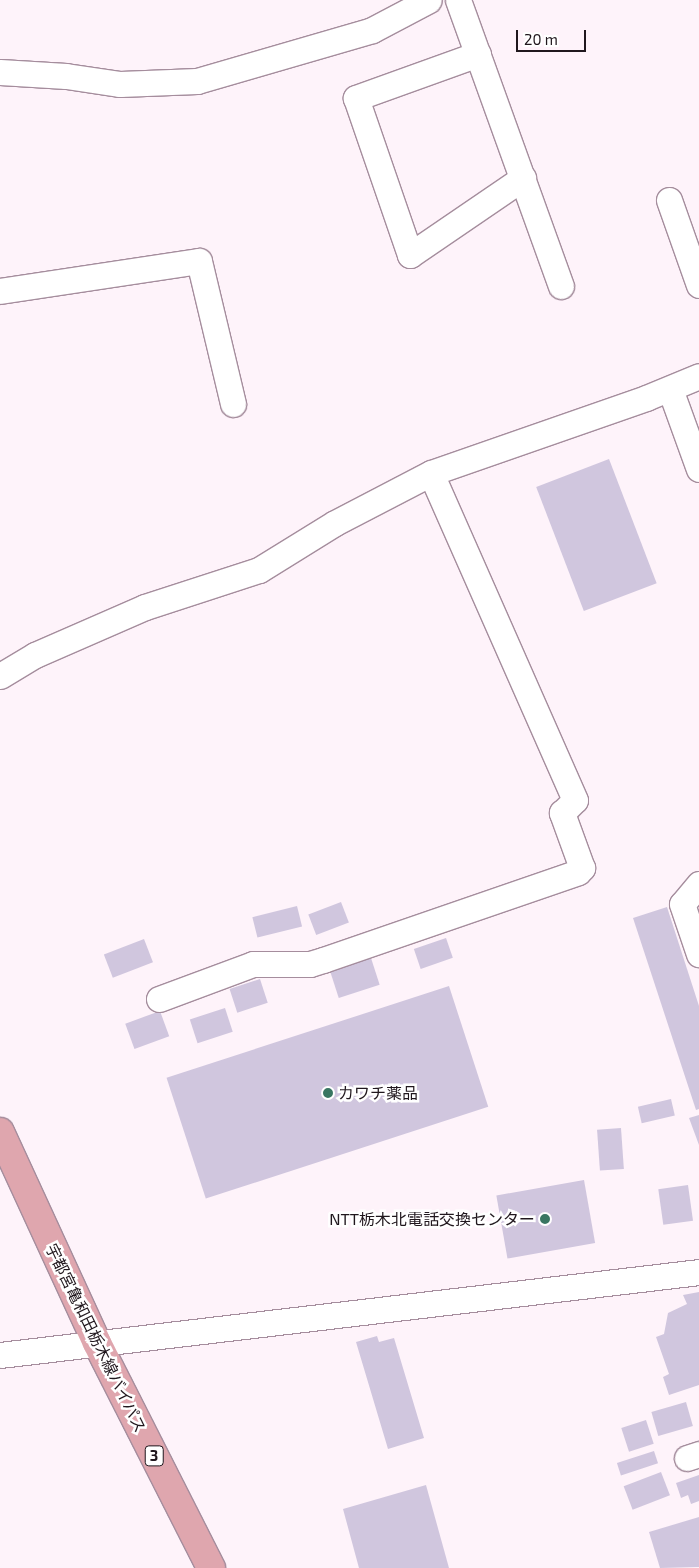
<!DOCTYPE html>
<html>
<head>
<meta charset="utf-8">
<style>
	body { margin:0 }
	#map { position:relative; width:699px; height:1568px; overflow:hidden; background:#fef3fa; font-family:"Exo 2","Noto Sans JP",sans-serif }
	div>[style] { position:absolute }
	.building>* { inset:0; background:#d0c6de; transform-origin:0 0 }
	.roads { filter:drop-shadow(1px 0 #a58d9d) drop-shadow(-1px 0 #a58d9d) drop-shadow(0 1px #a58d9d) drop-shadow(0 -1px #a58d9d) }
	.minor>* { height:25px; margin:-12.5px; padding:0 12.5px; transform-origin:12.5px; border-radius:12.5px; background:#fff }
	.major>* { height:28px; margin:-14px; padding:0 14px; transform-origin:14px; border-radius:14px; background:#dfa6ae }
	.dots>* { width:14px; height:14px; translate:-50% -50%; box-sizing:border-box; border:2px solid #fff; border-radius:50% }
	span { translate:-50% -50%; white-space:nowrap; text-align:center; line-height:1.15; -webkit-text-stroke:5px #fff; paint-order:stroke }
	.shield-label span { padding:1px 4px; background:#fff; border:1px solid; border-radius:4px; -webkit-text-stroke-width:0 }
	.shield-label { font-size:15px; color:#20171d; font-weight:700 }
	.poi-label { font-size:16px; color:#20171d }
	.left { translate:0 -50%; text-align:left }
	.right { translate:-100% -50%; text-align:right }
	.street-label { font-size:16px; color:#20171d }
	.scale { position:absolute; left:516px; top:30px; width:70px; height:22px; box-sizing:border-box; border:2px solid #20171d; border-top:0; padding-left:6px; font-size:15px; line-height:18px; white-space:nowrap; color:#20171d; -webkit-text-stroke:4px #fff; paint-order:stroke }
</style>
</head>
<body>
<div id="map">
	<div class="building">
		<i style="left:609px;top:459px;width:133px;height:78px;rotate:69deg"></i>
		<i style="left:341px;top:902px;width:22px;height:35px;rotate:69deg"></i>
		<i style="left:297px;top:906px;width:21px;height:46px;rotate:76deg"></i>
		<i style="clip-path:polygon(667px 907px,699px 1006px,699px 1109px,696px 1110px,633px 918px)"></i>
		<i style="left:446px;top:938px;width:21px;height:34px;rotate:71deg"></i>
		<i style="left:144px;top:939px;width:25px;height:43px;rotate:69deg"></i>
		<i style="left:371px;top:958px;width:28px;height:43px;rotate:72deg"></i>
		<i style="left:260px;top:979px;width:25px;height:32px;rotate:72deg"></i>
		<i style="left:449px;top:986px;width:127px;height:297px;rotate:72deg"></i>
		<i style="left:225px;top:1008px;width:25px;height:37px;rotate:72deg"></i>
		<i style="left:160px;top:1011px;width:27px;height:37px;rotate:70deg"></i>
		<i style="left:671px;top:1099px;width:17px;height:34px;rotate:77deg"></i>
		<i style="clip-path:polygon(699px 1115px,699px 1145px,689px 1118px)"></i>
		<i style="left:621px;top:1128px;width:41px;height:24px;rotate:86deg"></i>
		<i style="left:584px;top:1180px;width:64px;height:89px;rotate:80deg"></i>
		<i style="left:688px;top:1185px;width:36px;height:30px;rotate:82deg"></i>
		<i style="clip-path:polygon(699px 1292px,699px 1385px,669px 1395px,663px 1377px,669px 1374px,656px 1337px,664px 1334px,668px 1313px,687px 1304px,683px 1295px)"></i>
		<i style="clip-path:polygon(377px 1336px,379px 1342px,394px 1338px,424px 1438px,388px 1449px,356px 1342px)"></i>
		<i style="left:686px;top:1402px;width:25px;height:36px;rotate:74deg"></i>
		<i style="left:646px;top:1420px;width:25px;height:26px;rotate:72deg"></i>
		<i style="left:654px;top:1451px;width:13px;height:39px;rotate:72deg"></i>
		<i style="left:661px;top:1472px;width:25px;height:40px;rotate:69deg"></i>
		<i style="clip-path:polygon(699px 1475px,699px 1501px,691px 1504px,688px 1495px,681px 1498px,676px 1483px)"></i>
		<i style="clip-path:polygon(426px 1485px,449px 1568px,359px 1568px,343px 1509px)"></i>
		<i style="clip-path:polygon(699px 1517px,699px 1567px,660px 1568px,649px 1532px)"></i>
	</div>
	<div class="roads">
		<div class="minor">
			<i style="left:458px;top:0;width:304px;rotate:70.2deg"></i>
			<i style="left:478px;top:54px;width:130px;rotate:160.2deg"></i>
			<i style="left:356px;top:98px;width:166px;rotate:71deg"></i>
			<i style="left:410px;top:255px;width:137px;rotate:-34.3deg"></i>
			<i style="left:0;top:72px;width:66px;rotate:3.5deg"></i>
			<i style="left:66px;top:76px;width:55px;rotate:8.4deg"></i>
			<i style="left:120px;top:84px;width:77px;rotate:-2.2deg"></i>
			<i style="left:197px;top:81px;width:182px;rotate:-16.2deg"></i>
			<i style="left:372px;top:30px;width:64px;rotate:-27.8deg"></i>
			<i style="left:669px;top:200px;width:90px;rotate:70.6deg"></i>
			<i style="left:0;top:291px;width:201px;rotate:-8.6deg"></i>
			<i style="left:199px;top:261px;width:147px;rotate:76.6deg"></i>
			<i style="left:670px;top:389px;width:85px;rotate:70.1deg"></i>
			<i style="left:0;top:676px;width:41px;rotate:-31deg"></i>
			<i style="left:35px;top:655px;width:120px;rotate:-23.6deg"></i>
			<i style="left:145px;top:607px;width:120px;rotate:-18deg"></i>
			<i style="left:259px;top:570px;width:89px;rotate:-31.7deg"></i>
			<i style="left:335px;top:523px;width:108px;rotate:-27.5deg"></i>
			<i style="left:431px;top:473px;width:228px;rotate:-19.2deg"></i>
			<i style="left:646px;top:398px;width:57px;rotate:-22.5deg"></i>
			<i style="left:699px;top:884px;width:26px;rotate:130deg"></i>
			<i style="left:682px;top:904px;width:53px;rotate:71.2deg"></i>
			<i style="left:159px;top:999px;width:100px;rotate:-20.4deg"></i>
			<i style="left:253px;top:964px;width:57px"></i>
			<i style="left:310px;top:964px;width:14px;rotate:-17deg"></i>
			<i style="left:323px;top:960px;width:270px;rotate:-19deg"></i>
			<i style="left:578px;top:872px;width:6px;rotate:-45deg"></i>
			<i style="left:582px;top:868px;width:59px;rotate:-110deg"></i>
			<i style="left:562px;top:813px;width:18px;rotate:-45deg"></i>
			<i style="left:575px;top:800px;width:357px;rotate:-113.8deg"></i>
			<i style="left:0;top:1355px;width:704px;rotate:-6.77deg"></i>
			<i style="left:687px;top:1458px;width:13px;rotate:-18deg"></i>
		</div>
		<div class="major">
			<i style="left:0;top:1132px;width:232px;rotate:65.3deg"></i>
			<i style="left:97px;top:1343px;width:252px;rotate:63.1deg"></i>
		</div>
	</div>
	<div class="dots">
		<i style="left:328px;top:1093px;background:#397662"></i>
		<i style="left:545px;top:1219px;background:#397662"></i>
	</div>
	<div class="shield-label">
		<span style="left:154px;top:1456px">3</span>
	</div>
	<div class="poi-label">
		<span class="left" style="left:338px;top:1093px">カワチ薬品</span>
		<span class="right" style="left:535px;top:1219px">NTT栃木北電話交換センター</span>
	</div>
	<div class="street-label">
		<span style="left:96px;top:1338px;rotate:64deg">宇都宮亀和田栃木線バイパス</span>
	</div>
	<div class="scale">20 m</div>
</div>
</body>
</html>
